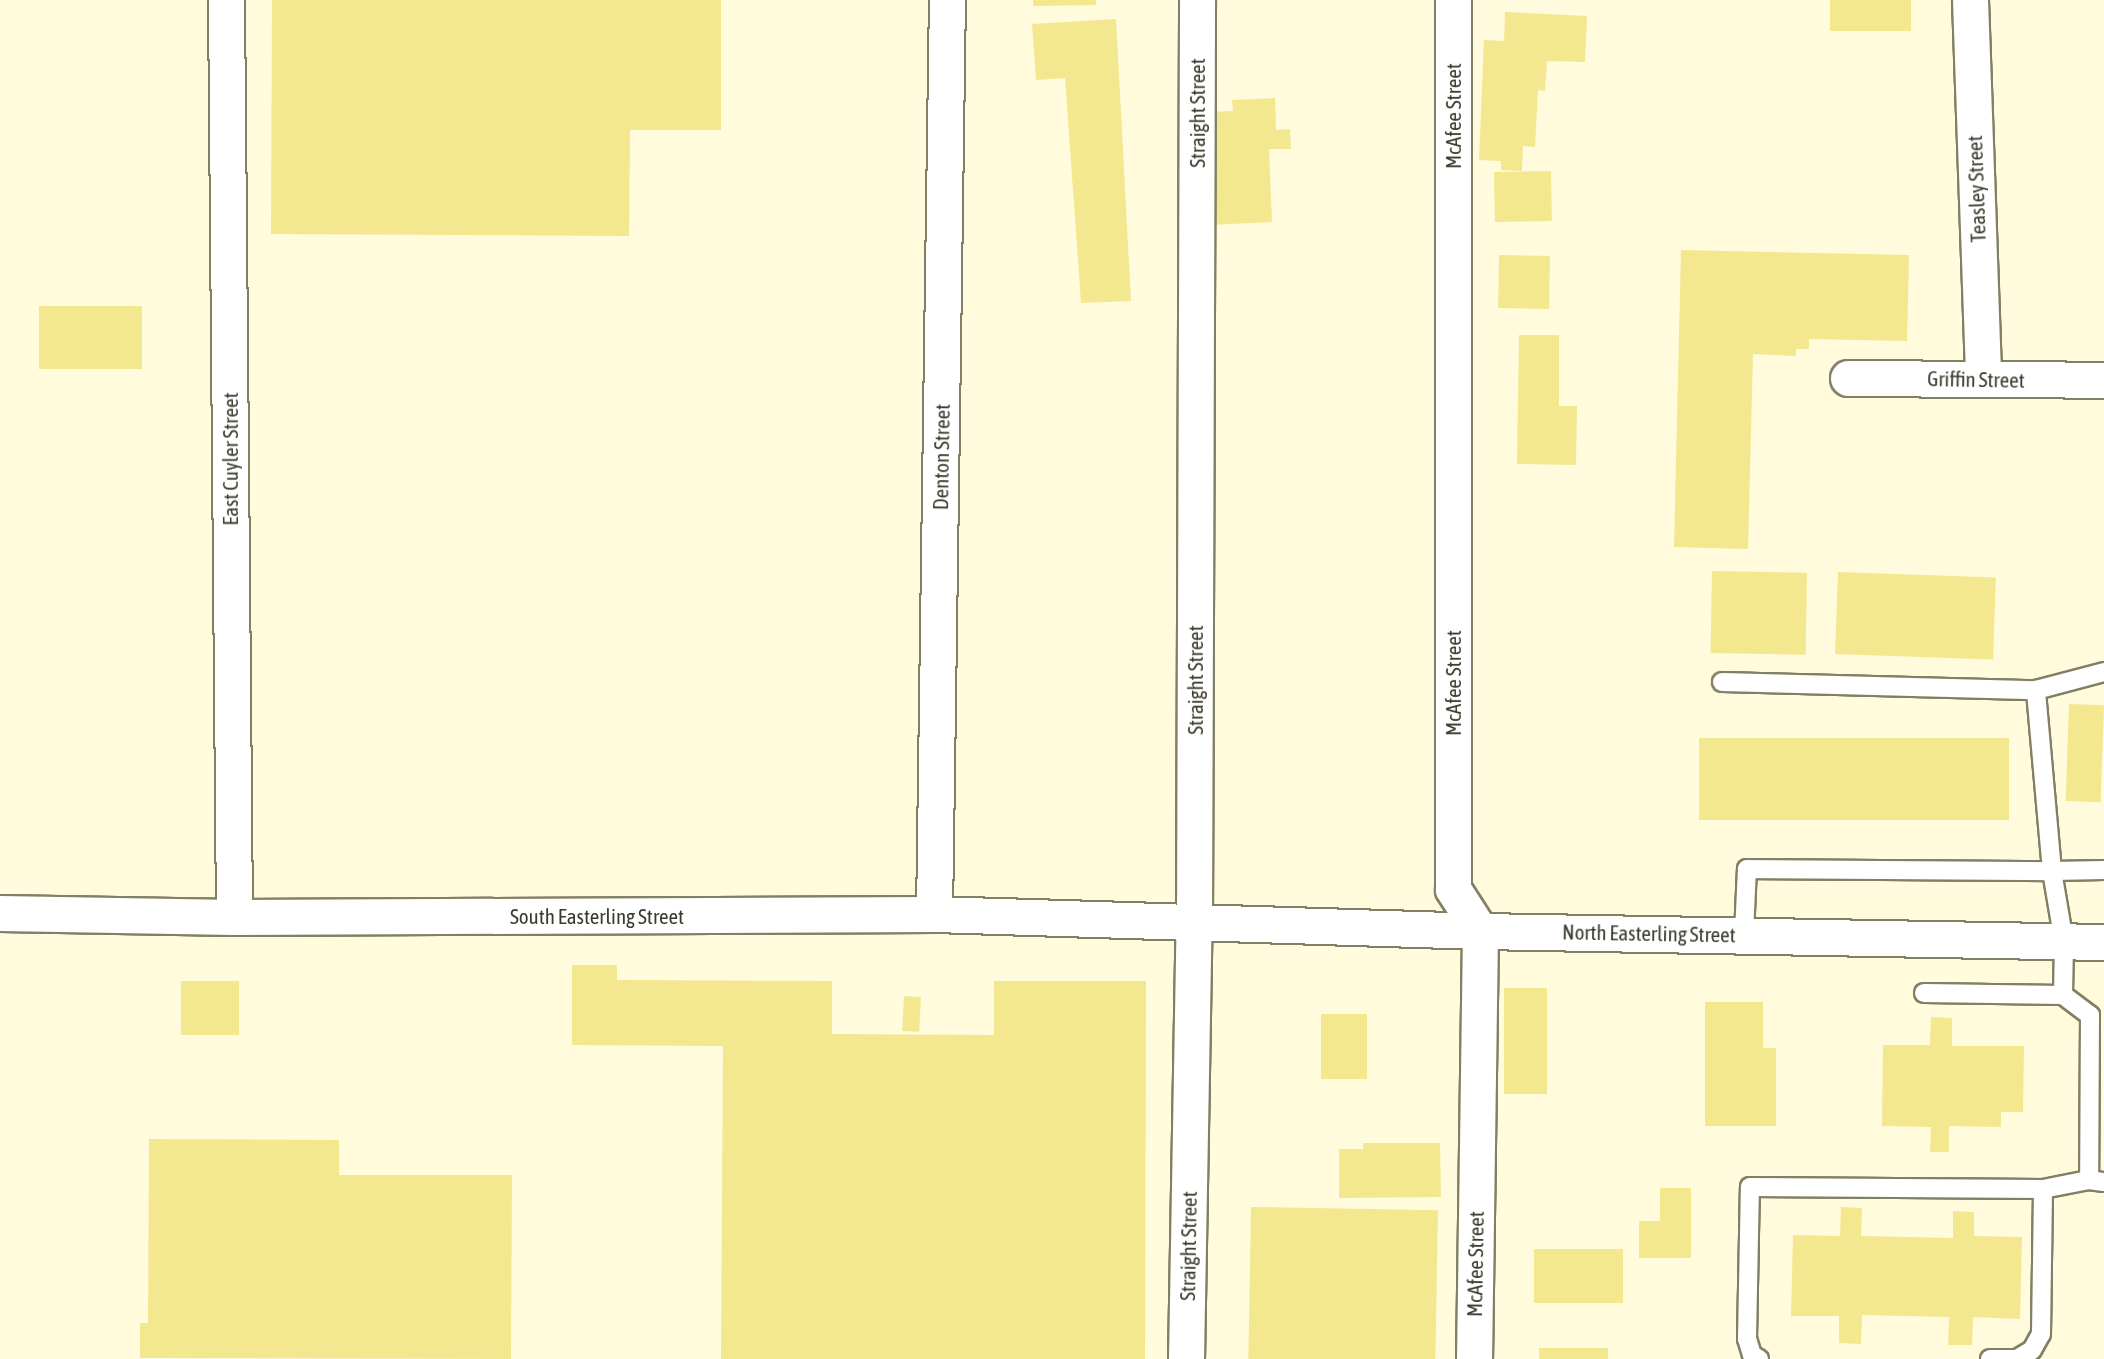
<!DOCTYPE html>
<html>
<head>
<meta charset="utf-8">
<style>
	body { margin:0 }
	#map { position:relative; width:2104px; height:1359px; overflow:hidden; background:#fffbdc; font-family:"Asap Condensed",sans-serif }
	div>[style] { position:absolute }
	.building>* { inset:0; background:#f3e78f; transform-origin:0 0 }
	.roads { filter:drop-shadow(2px 0 #837f63) drop-shadow(-2px 0 #837f63) drop-shadow(0 2px #837f63) drop-shadow(0 -2px #837f63) }
	.lane>* { height:18px; margin:-9px; padding:0 9px; transform-origin:9px; border-radius:9px; background:#fff }
	.street>* { height:35px; margin:-17.5px; padding:0 17.5px; transform-origin:17.5px; border-radius:17.5px; background:#fff }
	span { translate:-50% -50%; white-space:nowrap; text-align:center; line-height:1.15; -webkit-text-stroke:5px #fff; paint-order:stroke }
	.street-label { font-size:21px; color:#3c3a2e }
</style>
</head>
<body>
<div id="map">
	<div class="building">
		<i style="clip-path:polygon(272px 0,721px 0,721px 130px,630px 130px,629px 236px,271px 234px)"></i>
		<i style="clip-path:polygon(1033px 0,1096px 0,1096px 5px,1033px 6px)"></i>
		<i style="left:1830px;top:0;width:81px;height:31px"></i>
		<i style="clip-path:polygon(1505px 12px,1587px 16px,1585px 62px,1547px 61px,1545px 91px,1538px 90px,1535px 147px,1523px 146px,1522px 171px,1501px 170px,1501px 161px,1479px 160px,1484px 40px,1504px 41px)"></i>
		<i style="clip-path:polygon(1116px 19px,1131px 301px,1081px 303px,1065px 78px,1036px 80px,1032px 24px)"></i>
		<i style="clip-path:polygon(1275px 98px,1276px 130px,1290px 129px,1291px 149px,1269px 149px,1272px 222px,1210px 225px,1205px 112px,1233px 111px,1232px 100px)"></i>
		<i style="left:1551px;top:171px;width:50px;height:57px;rotate:89deg"></i>
		<i style="clip-path:polygon(1681px 250px,1909px 255px,1907px 341px,1809px 339px,1809px 349px,1796px 349px,1796px 356px,1753px 354px,1748px 549px,1674px 547px)"></i>
		<i style="left:1499px;top:255px;width:51px;height:53px;rotate:1deg"></i>
		<i style="left:39px;top:306px;width:103px;height:63px"></i>
		<i style="clip-path:polygon(1519px 335px,1559px 335px,1559px 406px,1577px 406px,1576px 465px,1517px 464px)"></i>
		<i style="left:1712px;top:571px;width:95px;height:82px;rotate:1deg"></i>
		<i style="left:1838px;top:572px;width:158px;height:82px;rotate:2deg"></i>
		<i style="left:2069px;top:704px;width:35px;height:97px;rotate:2deg"></i>
		<i style="left:2009px;top:738px;width:82px;height:310px;rotate:90deg"></i>
		<i style="clip-path:polygon(572px 965px,617px 965px,617px 980px,832px 981px,832px 1034px,994px 1035px,994px 981px,1146px 981px,1145px 1359px,721px 1359px,723px 1046px,572px 1045px)"></i>
		<i style="left:181px;top:981px;width:58px;height:54px"></i>
		<i style="left:1504px;top:988px;width:43px;height:106px"></i>
		<i style="left:904px;top:996px;width:17px;height:35px;rotate:3deg"></i>
		<i style="clip-path:polygon(1705px 1002px,1763px 1002px,1763px 1048px,1776px 1048px,1776px 1126px,1705px 1126px)"></i>
		<i style="left:1321px;top:1014px;width:46px;height:65px"></i>
		<i style="clip-path:polygon(1931px 1017px,1952px 1018px,1952px 1046px,2024px 1046px,2023px 1112px,2001px 1112px,2001px 1127px,1949px 1126px,1949px 1152px,1930px 1152px,1931px 1127px,1882px 1126px,1883px 1045px,1930px 1045px)"></i>
		<i style="clip-path:polygon(149px 1139px,339px 1140px,339px 1175px,512px 1175px,511px 1359px,140px 1358px,140px 1323px,148px 1323px)"></i>
		<i style="clip-path:polygon(1363px 1143px,1440px 1143px,1441px 1197px,1339px 1198px,1339px 1149px,1363px 1149px)"></i>
		<i style="clip-path:polygon(1660px 1188px,1691px 1188px,1691px 1258px,1639px 1258px,1639px 1221px,1660px 1221px)"></i>
		<i style="left:1251px;top:1207px;width:187px;height:152px;rotate:1deg"></i>
		<i style="clip-path:polygon(1841px 1207px,1862px 1208px,1861px 1236px,1953px 1238px,1953px 1211px,1974px 1212px,1974px 1236px,2022px 1237px,2020px 1319px,1973px 1317px,1972px 1345px,1948px 1345px,1949px 1317px,1862px 1315px,1861px 1344px,1839px 1343px,1839px 1316px,1791px 1316px,1793px 1235px,1840px 1236px)"></i>
		<i style="left:1623px;top:1249px;width:54px;height:89px;rotate:90deg"></i>
		<i style="left:1539px;top:1348px;width:69px;height:11px"></i>
	</div>
	<div class="roads">
		<div class="lane">
			<i style="left:1722px;top:682px;width:314px;rotate:1.5deg"></i>
			<i style="left:1744px;top:934px;width:65px;rotate:-87.4deg"></i>
			<i style="left:1747px;top:869px;width:305px;rotate:0.4deg"></i>
			<i style="left:2052px;top:871px;width:182px;rotate:-95.1deg"></i>
			<i style="left:2036px;top:690px;width:70px;rotate:-14.8deg"></i>
			<i style="left:1924px;top:993px;width:139px;rotate:0.8deg"></i>
			<i style="left:2063px;top:995px;width:53px;rotate:-88.9deg"></i>
			<i style="left:2064px;top:942px;width:72px;rotate:-99.6deg"></i>
			<i style="left:2052px;top:871px;width:52px;rotate:-1.1deg"></i>
			<i style="left:2063px;top:995px;width:34px;rotate:37deg"></i>
			<i style="left:2090px;top:1015px;width:165px;rotate:90.3deg"></i>
			<i style="left:2089px;top:1180px;width:15px;rotate:8deg"></i>
			<i style="left:1759px;top:1359px;width:8px;rotate:-150deg"></i>
			<i style="left:1752px;top:1355px;width:17px;rotate:-107deg"></i>
			<i style="left:1747px;top:1339px;width:152px;rotate:-88.9deg"></i>
			<i style="left:1750px;top:1187px;width:293px;rotate:0.4deg"></i>
			<i style="left:2043px;top:1189px;width:47px;rotate:-11.1deg"></i>
			<i style="left:1990px;top:1359px;width:27px"></i>
			<i style="left:2017px;top:1359px;width:17px;rotate:-31deg"></i>
			<i style="left:2032px;top:1350px;width:18px;rotate:-61deg"></i>
			<i style="left:2041px;top:1334px;width:145px;rotate:-89.2deg"></i>
		</div>
		<div class="street">
			<i style="left:226px;top:0;width:917px;rotate:89.5deg"></i>
			<i style="left:1453px;top:0;width:889px;rotate:90deg"></i>
			<i style="left:1453px;top:889px;width:50px;rotate:57.3deg"></i>
			<i style="left:1480px;top:931px;width:428px;rotate:90.8deg"></i>
			<i style="left:1970px;top:0;width:379px;rotate:88deg"></i>
			<i style="left:1848px;top:378px;width:256px;rotate:0.4deg"></i>
			<i style="left:0;top:913px;width:234px;rotate:1deg"></i>
			<i style="left:234px;top:917px;width:700px;rotate:-0.25deg"></i>
			<i style="left:934px;top:914px;width:546px;rotate:1.78deg"></i>
			<i style="left:1480px;top:931px;width:624px;rotate:1.01deg"></i>
			<i style="left:934px;top:914px;width:914px;rotate:-89.19deg"></i>
			<i style="left:1186px;top:1359px;width:438px;rotate:-89deg"></i>
			<i style="left:1194px;top:921px;width:921px;rotate:-89.81deg"></i>
		</div>
	</div>
	<div class="street-label">
		<span style="left:1197px;top:113px;rotate:-90deg">Straight Street</span>
		<span style="left:1453px;top:116px;rotate:-90deg">McAfee Street</span>
		<span style="left:1976px;top:189px;rotate:-92deg">Teasley Street</span>
		<span style="left:1976px;top:379px;rotate:1deg">Griffin Street</span>
		<span style="left:941px;top:457px;rotate:-89deg">Denton Street</span>
		<span style="left:230px;top:459px;rotate:-90deg">East Cuyler Street</span>
		<span style="left:1195px;top:680px;rotate:-90deg">Straight Street</span>
		<span style="left:1453px;top:683px;rotate:-90deg">McAfee Street</span>
		<span style="left:597px;top:916px">South Easterling Street</span>
		<span style="left:1649px;top:933px;rotate:1deg">North Easterling Street</span>
		<span style="left:1188px;top:1246px;rotate:-89deg">Straight Street</span>
		<span style="left:1475px;top:1264px;rotate:-89deg">McAfee Street</span>
	</div>
</div>
</body>
</html>
